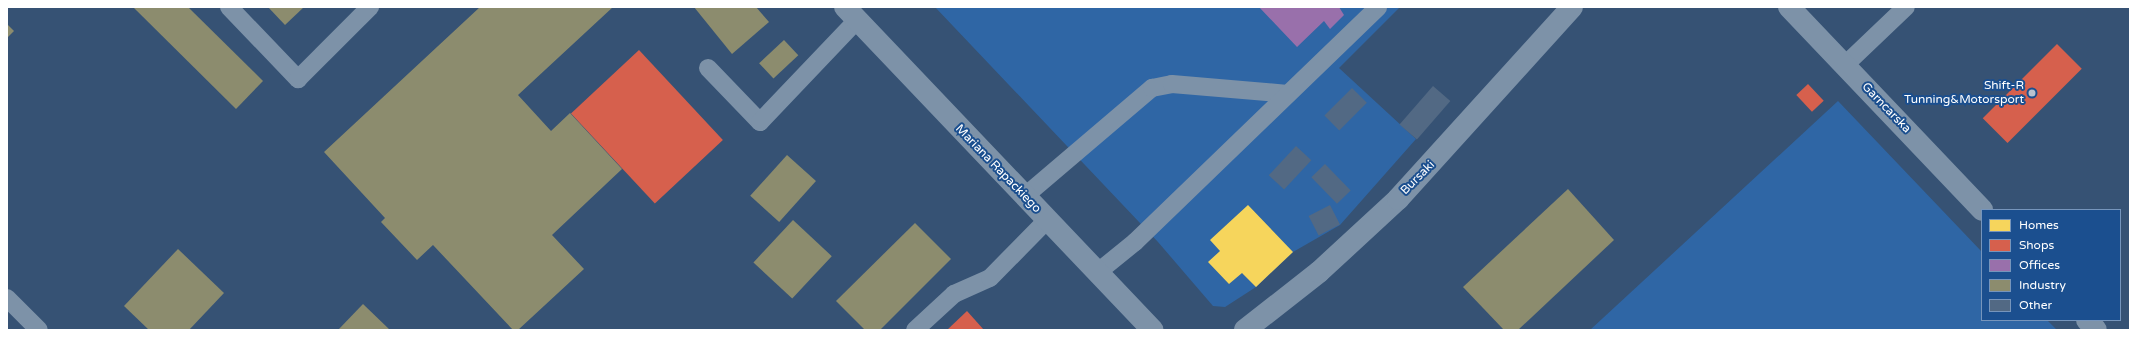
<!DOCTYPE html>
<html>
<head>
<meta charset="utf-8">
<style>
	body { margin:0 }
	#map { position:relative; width:2137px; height:337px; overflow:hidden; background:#365274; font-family:"Varela Round",sans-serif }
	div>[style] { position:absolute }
	.green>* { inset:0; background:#2f66a5 }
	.homes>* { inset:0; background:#f6d55c }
	.shops>* { inset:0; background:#d6604d; transform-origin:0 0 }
	.offices>* { inset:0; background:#9970ab }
	.industry>* { inset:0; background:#8c8c6e; transform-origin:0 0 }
	.building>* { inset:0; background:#526984; transform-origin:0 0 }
	.service>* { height:18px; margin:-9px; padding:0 9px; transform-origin:9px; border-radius:9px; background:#7d92a8 }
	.minor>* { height:22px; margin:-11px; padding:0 11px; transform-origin:11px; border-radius:11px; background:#7d92a8 }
	.dots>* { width:11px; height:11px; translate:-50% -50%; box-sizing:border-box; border:2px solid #1b4f8f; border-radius:50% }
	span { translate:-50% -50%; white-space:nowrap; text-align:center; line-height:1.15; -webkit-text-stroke:4px #1b4f8f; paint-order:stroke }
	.poi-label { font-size:12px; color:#fff }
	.right { translate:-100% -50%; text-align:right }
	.street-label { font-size:12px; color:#fff }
	.frame { position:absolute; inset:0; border:8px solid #fff; pointer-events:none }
	.legend { position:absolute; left:1981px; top:209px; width:140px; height:112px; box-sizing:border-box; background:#1b4f8f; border:1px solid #7695bc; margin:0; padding:5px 7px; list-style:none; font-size:12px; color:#fff }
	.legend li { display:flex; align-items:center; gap:8px; height:20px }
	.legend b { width:20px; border:1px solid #7695bc }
</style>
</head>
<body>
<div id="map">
	<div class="green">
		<i style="clip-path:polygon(935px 7px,1400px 7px,1339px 68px,1416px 139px,1340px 225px,1293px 252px,1256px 287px,1225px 307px,1213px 306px,1158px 242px)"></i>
		<i style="clip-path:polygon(1838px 101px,1982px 252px,1982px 320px,2047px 320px,2057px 330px,1590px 330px)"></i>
	</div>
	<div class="homes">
		<i style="clip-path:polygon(1248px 205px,1293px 252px,1256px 287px,1242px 273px,1229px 284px,1208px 262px,1220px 251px,1210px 240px)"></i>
	</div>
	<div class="shops">
		<i style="left:2057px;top:44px;width:35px;height:105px;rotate:45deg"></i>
		<i style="left:639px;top:50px;width:123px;height:93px;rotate:47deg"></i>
		<i style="left:1808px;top:84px;width:23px;height:16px;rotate:47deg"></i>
		<i style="clip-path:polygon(967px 311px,984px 330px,947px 330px)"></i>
	</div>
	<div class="offices">
		<i style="clip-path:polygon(1259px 7px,1339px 7px,1344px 15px,1330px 29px,1324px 21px,1297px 47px)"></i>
	</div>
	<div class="industry">
		<i style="clip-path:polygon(133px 7px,188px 7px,263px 81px,236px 109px)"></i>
		<i style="clip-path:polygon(268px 7px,304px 7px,285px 25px)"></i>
		<i style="clip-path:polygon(480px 7px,613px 7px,518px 95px,551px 131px,570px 113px,622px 169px,552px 235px,584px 269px,518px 330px,513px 330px,433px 245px,417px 260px,381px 222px,385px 218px,324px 152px)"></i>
		<i style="clip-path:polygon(694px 7px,756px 7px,769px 22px,732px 54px)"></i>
		<i style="clip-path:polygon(7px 24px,14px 31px,7px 38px)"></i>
		<i style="left:784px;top:40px;width:21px;height:34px;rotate:47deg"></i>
		<i style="left:787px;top:155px;width:39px;height:55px;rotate:42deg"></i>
		<i style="clip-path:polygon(1568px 189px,1614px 240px,1518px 330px,1504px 330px,1463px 287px)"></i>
		<i style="left:793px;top:220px;width:53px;height:58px;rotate:43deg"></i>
		<i style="clip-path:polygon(915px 223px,951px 259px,880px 330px,865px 330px,836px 301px)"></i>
		<i style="clip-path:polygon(178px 249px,224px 293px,189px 330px,149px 330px,124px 306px)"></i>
		<i style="clip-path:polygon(363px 304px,390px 330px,338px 330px)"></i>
	</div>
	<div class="building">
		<i style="left:1433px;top:86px;width:23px;height:51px;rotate:41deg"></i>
		<i style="left:1352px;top:88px;width:21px;height:39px;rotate:45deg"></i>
		<i style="left:1296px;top:146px;width:21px;height:40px;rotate:43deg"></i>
		<i style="left:1325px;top:164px;width:37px;height:19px;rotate:46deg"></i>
		<i style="left:1330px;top:205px;width:22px;height:24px;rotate:63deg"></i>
	</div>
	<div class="service">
		<i style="left:229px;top:7px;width:100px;rotate:46.2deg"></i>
		<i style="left:298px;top:79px;width:102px;rotate:-45deg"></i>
		<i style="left:1845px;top:65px;width:84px;rotate:-43.6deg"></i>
		<i style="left:708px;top:68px;width:75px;rotate:46.1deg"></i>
		<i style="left:760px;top:122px;width:141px;rotate:-46.4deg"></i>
		<i style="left:1025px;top:196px;width:167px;rotate:-40.4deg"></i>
		<i style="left:1152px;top:88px;width:20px;rotate:-11deg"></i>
		<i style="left:1172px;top:84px;width:116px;rotate:4.9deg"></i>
		<i style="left:1098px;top:272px;width:48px;rotate:-39deg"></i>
		<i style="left:1135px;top:242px;width:338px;rotate:-44deg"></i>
		<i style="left:7px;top:298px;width:45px;rotate:45deg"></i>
		<i style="left:915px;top:330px;width:53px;rotate:-42.7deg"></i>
		<i style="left:954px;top:294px;width:39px;rotate:-24deg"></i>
		<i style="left:990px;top:278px;width:81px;rotate:-45.5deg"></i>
	</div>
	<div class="minor">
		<i style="left:845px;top:7px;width:446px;rotate:46.4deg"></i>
		<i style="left:1789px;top:7px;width:280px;rotate:46.4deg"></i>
		<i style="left:2087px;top:320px;width:13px;rotate:48deg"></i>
		<i style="left:1245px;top:330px;width:94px;rotate:-38.1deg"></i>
		<i style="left:1319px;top:272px;width:108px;rotate:-42.7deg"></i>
		<i style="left:1398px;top:199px;width:259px;rotate:-47.8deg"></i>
	</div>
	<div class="dots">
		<i style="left:2032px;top:93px;background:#b9c2ce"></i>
	</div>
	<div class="poi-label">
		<span class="right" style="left:2024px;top:93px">Shift-R<br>Tunning&amp;Motorsport</span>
	</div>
	<div class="street-label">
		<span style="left:1886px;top:108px;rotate:46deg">Garncarska</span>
		<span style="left:998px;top:169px;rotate:46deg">Mariana Rapackiego</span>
		<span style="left:1418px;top:178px;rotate:-45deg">Bursaki</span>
	</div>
	<div class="frame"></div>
	<ul class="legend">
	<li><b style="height:11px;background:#f6d55c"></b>Homes</li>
	<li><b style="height:11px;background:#d6604d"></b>Shops</li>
	<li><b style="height:11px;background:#9970ab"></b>Offices</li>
	<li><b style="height:11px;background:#8c8c6e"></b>Industry</li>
	<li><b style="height:11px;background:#526984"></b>Other</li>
	</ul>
</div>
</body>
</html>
